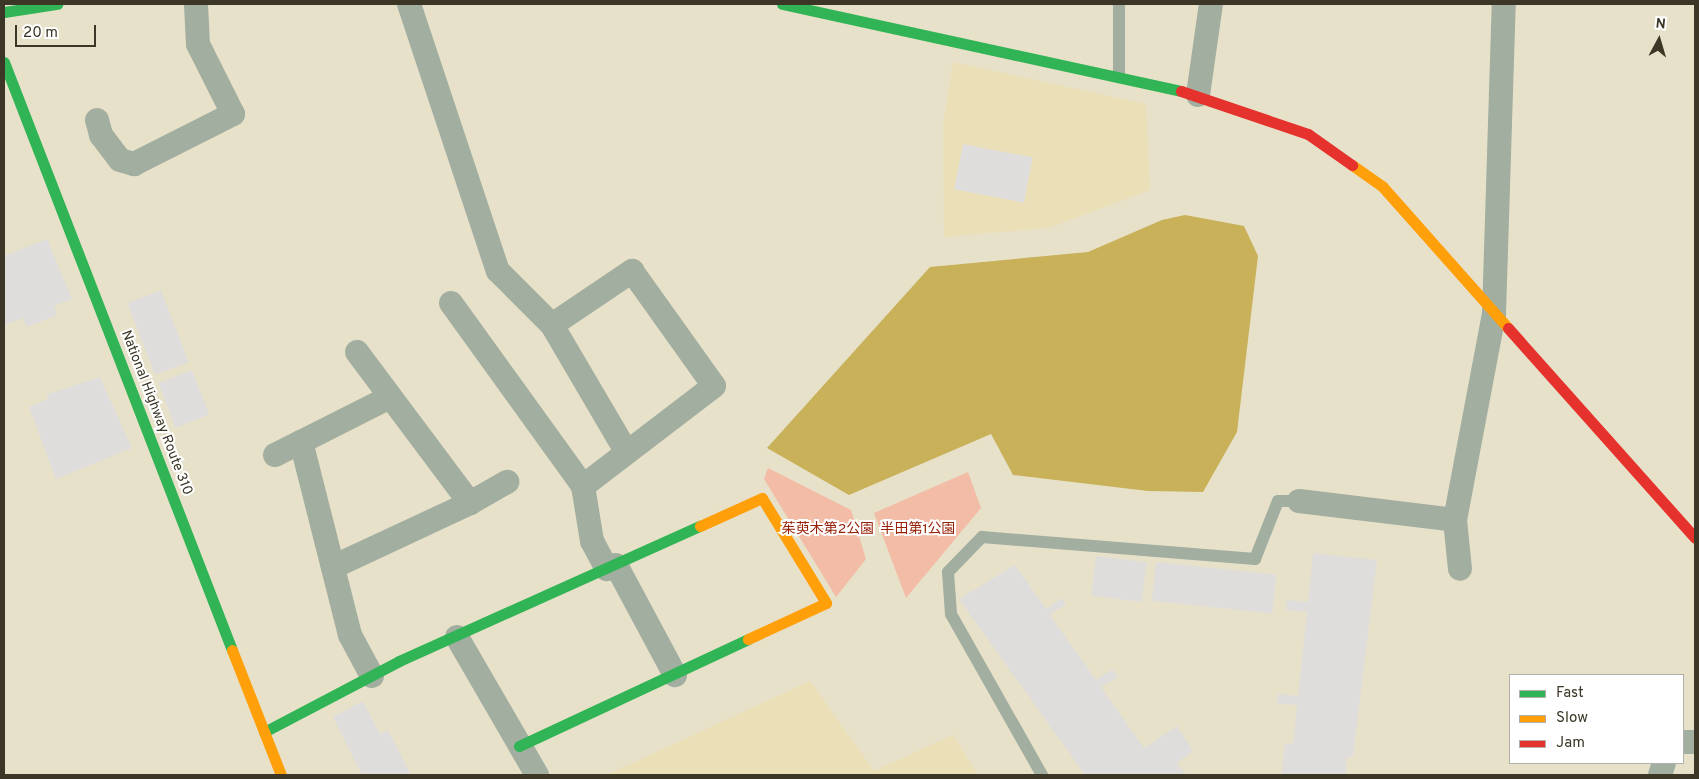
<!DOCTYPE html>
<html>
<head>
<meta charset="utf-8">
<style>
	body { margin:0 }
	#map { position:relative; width:1699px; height:779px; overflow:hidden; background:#e8e1c9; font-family:Overpass,"Noto Sans JP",sans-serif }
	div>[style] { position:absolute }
	.built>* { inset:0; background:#eadfb7 }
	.green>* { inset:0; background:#f2bca6 }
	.water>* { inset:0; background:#c8b158 }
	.building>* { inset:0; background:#dedddb; transform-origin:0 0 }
	.lane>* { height:12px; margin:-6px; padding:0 6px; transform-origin:6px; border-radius:6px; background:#a1aea0 }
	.street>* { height:24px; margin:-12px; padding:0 12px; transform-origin:12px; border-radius:12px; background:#a1aea0 }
	.fast>* { height:11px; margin:-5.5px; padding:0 5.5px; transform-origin:5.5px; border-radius:5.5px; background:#30b455 }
	.slow>* { height:11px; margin:-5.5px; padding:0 5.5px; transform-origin:5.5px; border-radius:5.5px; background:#ff9f0a }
	.jam>* { height:11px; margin:-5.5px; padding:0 5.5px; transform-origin:5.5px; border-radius:5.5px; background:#e5322d }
	span { translate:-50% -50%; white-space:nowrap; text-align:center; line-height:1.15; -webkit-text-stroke:4px #fff; paint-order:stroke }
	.street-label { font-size:14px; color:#3b3625 }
	.park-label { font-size:14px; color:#952107 }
	.frame { position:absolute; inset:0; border:5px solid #3b3625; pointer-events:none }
	.legend { position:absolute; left:1509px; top:674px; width:175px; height:90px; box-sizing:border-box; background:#fff; border:1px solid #b1afa8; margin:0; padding:6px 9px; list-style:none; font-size:15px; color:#3b3625 }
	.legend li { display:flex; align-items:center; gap:10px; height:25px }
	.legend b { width:25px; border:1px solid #b1afa8 }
	.north { position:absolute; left:1634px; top:15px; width:50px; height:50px; -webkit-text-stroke:4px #fff; paint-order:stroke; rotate:6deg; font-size:14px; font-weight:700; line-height:20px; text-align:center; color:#3b3625 }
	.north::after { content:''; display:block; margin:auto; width:18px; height:22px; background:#3b3625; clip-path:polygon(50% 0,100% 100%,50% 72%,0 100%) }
	.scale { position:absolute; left:15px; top:25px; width:81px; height:22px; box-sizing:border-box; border:2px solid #3b3625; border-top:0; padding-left:6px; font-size:15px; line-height:18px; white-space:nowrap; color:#3b3625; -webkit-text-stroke:4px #fff; paint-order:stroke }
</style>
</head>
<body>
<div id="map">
	<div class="built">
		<i style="clip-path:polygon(953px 62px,1146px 104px,1150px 190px,1048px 228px,944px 237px,943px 125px)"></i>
		<i style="clip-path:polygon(810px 681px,874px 771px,953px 735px,978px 775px,607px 775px)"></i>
	</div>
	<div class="green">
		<i style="clip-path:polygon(768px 468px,851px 510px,866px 559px,836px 597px,764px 479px)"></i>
		<i style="clip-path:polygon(968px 472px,981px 508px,906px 598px,874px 513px)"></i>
	</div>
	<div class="water">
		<i style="clip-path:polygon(1185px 215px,1244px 226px,1258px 256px,1237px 432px,1203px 492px,1148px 491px,1013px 475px,991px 434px,849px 495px,767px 448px,930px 267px,1088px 252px,1162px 220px)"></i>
	</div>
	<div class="building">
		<i style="left:963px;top:144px;width:71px;height:46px;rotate:11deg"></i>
		<i style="clip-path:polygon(47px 239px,72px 299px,54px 306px,57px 315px,27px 327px,23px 318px,5px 325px,4px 256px)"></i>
		<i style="left:161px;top:290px;width:77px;height:36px;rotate:69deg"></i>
		<i style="left:192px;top:370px;width:48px;height:36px;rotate:69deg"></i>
		<i style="clip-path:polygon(100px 377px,132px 448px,56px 479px,29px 407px,48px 399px,46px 395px)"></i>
		<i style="clip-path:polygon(1313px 553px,1377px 560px,1353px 757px,1347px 757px,1345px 775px,1281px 775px,1285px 743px,1293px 744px,1297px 705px,1277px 704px,1278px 694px,1298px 696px,1307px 612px,1286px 610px,1287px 600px,1308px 602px)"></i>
		<i style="left:1096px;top:556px;width:51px;height:40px;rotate:7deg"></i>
		<i style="left:1156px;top:562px;width:121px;height:39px;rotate:6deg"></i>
		<i style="clip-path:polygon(1015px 565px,1046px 609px,1062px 598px,1066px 604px,1050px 615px,1096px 680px,1113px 669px,1118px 677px,1101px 687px,1144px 748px,1177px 726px,1193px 751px,1177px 763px,1186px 775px,1085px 775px,959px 599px)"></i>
		<i style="clip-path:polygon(363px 701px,380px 734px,388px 730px,411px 775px,362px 775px,333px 717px)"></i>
	</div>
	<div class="lane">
		<i style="left:1119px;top:4px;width:71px;rotate:90deg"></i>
		<i style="left:1042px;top:775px;width:185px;rotate:-119.5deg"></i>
		<i style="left:951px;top:614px;width:42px;rotate:-94.1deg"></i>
		<i style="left:948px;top:572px;width:49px;rotate:-45.8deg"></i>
		<i style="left:982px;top:537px;width:274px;rotate:4.6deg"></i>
		<i style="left:1255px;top:559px;width:62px;rotate:-68.4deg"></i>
		<i style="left:1278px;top:501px;width:21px"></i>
	</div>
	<div class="street">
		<i style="left:409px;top:4px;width:281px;rotate:71.6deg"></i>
		<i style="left:498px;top:271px;width:76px;rotate:45deg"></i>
		<i style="left:552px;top:325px;width:146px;rotate:59.6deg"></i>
		<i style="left:1198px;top:95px;width:92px;rotate:-81.9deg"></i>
		<i style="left:97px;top:120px;width:16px;rotate:75deg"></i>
		<i style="left:101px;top:135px;width:31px;rotate:53deg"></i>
		<i style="left:120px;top:160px;width:15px;rotate:16deg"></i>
		<i style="left:134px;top:164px;width:111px;rotate:-26.8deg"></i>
		<i style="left:233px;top:114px;width:78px;rotate:-116.6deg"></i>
		<i style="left:198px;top:44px;width:40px;rotate:-92.9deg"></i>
		<i style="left:451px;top:303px;width:226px;rotate:54.2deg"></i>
		<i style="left:552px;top:325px;width:97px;rotate:-34deg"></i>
		<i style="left:632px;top:271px;width:141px;rotate:54.5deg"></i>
		<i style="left:714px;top:386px;width:165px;rotate:142.6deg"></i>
		<i style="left:583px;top:486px;width:56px;rotate:80.7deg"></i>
		<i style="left:592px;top:541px;width:32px;rotate:62deg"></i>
		<i style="left:357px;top:352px;width:189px;rotate:53.2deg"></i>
		<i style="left:275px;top:455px;width:29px;rotate:-27deg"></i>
		<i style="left:1299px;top:501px;width:157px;rotate:6.9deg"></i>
		<i style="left:1455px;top:520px;width:210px;rotate:-79.3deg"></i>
		<i style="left:1494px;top:314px;width:310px;rotate:-88.2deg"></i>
		<i style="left:1455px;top:520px;width:49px;rotate:84.2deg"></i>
		<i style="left:616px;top:565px;width:125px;rotate:61.8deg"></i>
		<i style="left:333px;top:567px;width:151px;rotate:-25deg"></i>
		<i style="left:470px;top:503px;width:43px;rotate:-29.6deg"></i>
		<i style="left:457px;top:637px;width:160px;rotate:59.9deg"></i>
		<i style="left:372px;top:676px;width:47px;rotate:-118.2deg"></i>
		<i style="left:350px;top:635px;width:199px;rotate:-104.2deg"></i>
		<i style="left:301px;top:442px;width:100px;rotate:-26.8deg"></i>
		<i style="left:1683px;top:742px;width:12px"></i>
		<i style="left:1660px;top:775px;width:13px;rotate:-72deg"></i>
	</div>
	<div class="fast">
		<i style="left:782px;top:4px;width:408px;rotate:12.3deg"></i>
		<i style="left:4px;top:12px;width:54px;rotate:-8.6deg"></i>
		<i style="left:4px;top:62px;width:631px;rotate:68.81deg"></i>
		<i style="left:264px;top:732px;width:153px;rotate:-27.7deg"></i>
		<i style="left:399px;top:661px;width:330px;rotate:-24.2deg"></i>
		<i style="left:519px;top:746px;width:253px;rotate:-25deg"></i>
	</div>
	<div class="slow">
		<i style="left:1352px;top:165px;width:37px;rotate:35deg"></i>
		<i style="left:1382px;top:186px;width:190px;rotate:48.4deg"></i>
		<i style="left:700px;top:526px;width:68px;rotate:-24.3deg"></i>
		<i style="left:762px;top:498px;width:123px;rotate:58.6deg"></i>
		<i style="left:826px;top:603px;width:86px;rotate:155.2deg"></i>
		<i style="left:232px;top:650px;width:134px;rotate:68.6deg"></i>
	</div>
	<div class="jam">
		<i style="left:1181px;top:91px;width:134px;rotate:18.7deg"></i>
		<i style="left:1308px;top:134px;width:54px;rotate:35.2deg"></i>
		<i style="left:1508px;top:328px;width:281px;rotate:48.3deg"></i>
	</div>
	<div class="street-label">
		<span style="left:156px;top:413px;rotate:69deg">National Highway Route 310</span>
	</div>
	<div class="park-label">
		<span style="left:828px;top:530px">茱萸木第2公園</span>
		<span style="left:918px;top:530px">半田第1公園</span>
	</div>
	<div class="frame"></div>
	<ul class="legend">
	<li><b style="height:6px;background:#30b455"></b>Fast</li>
	<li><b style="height:6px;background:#ff9f0a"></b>Slow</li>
	<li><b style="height:6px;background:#e5322d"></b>Jam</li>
	</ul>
	<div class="north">N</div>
	<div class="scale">20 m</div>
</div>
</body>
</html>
